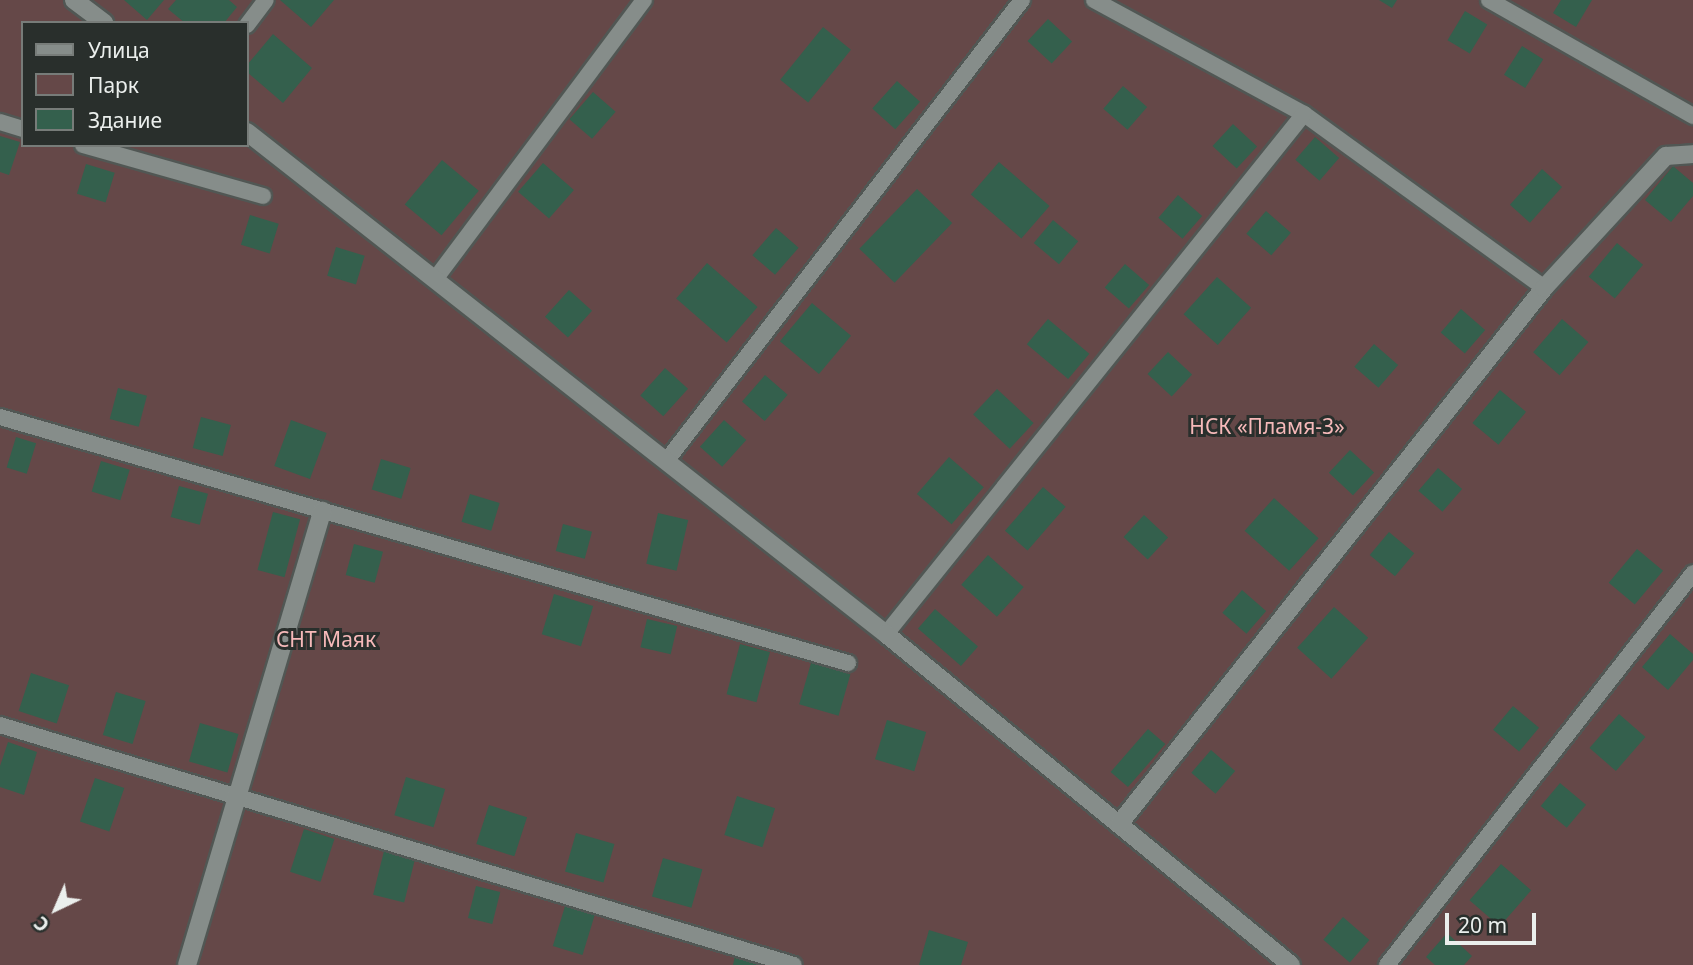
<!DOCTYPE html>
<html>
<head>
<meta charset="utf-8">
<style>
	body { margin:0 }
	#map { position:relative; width:1693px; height:965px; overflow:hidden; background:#333a36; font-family:"Noto Sans",sans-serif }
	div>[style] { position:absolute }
	.green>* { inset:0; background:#654848 }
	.building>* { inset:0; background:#34604d; transform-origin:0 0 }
	.roads { filter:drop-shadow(2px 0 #515754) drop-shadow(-2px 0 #515754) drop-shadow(0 2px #515754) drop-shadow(0 -2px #515754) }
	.lane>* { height:16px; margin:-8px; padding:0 8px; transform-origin:8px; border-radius:8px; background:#868d8a }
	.street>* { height:18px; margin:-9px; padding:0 9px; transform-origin:9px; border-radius:9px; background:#868d8a }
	span { translate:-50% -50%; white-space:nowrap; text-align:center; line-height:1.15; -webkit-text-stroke:6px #292f2c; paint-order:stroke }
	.park-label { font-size:21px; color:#f6b9b9 }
	.legend { position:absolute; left:21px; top:21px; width:228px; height:126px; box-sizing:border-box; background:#292f2c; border:2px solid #777c79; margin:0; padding:9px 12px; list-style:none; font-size:21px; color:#ebefed }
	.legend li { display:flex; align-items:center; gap:14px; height:35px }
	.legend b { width:35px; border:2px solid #777c79 }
	.north { position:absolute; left:21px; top:874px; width:70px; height:70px; -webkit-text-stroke:5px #292f2c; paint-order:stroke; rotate:224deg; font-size:19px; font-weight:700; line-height:28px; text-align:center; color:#ebefed }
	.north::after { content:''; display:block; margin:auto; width:24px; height:32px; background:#ebefed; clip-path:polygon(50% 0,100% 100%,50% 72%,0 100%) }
	.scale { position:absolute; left:1445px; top:913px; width:91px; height:32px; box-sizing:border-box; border:4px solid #ebefed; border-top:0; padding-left:9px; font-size:21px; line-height:24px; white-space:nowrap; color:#ebefed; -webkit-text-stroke:5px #292f2c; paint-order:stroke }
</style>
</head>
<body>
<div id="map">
	<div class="green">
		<i style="clip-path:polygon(evenodd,0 0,1693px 0,1693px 965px,0 965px,0 0,23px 23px,247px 23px,247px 145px,23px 145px,23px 23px)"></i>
	</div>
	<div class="building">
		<i style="clip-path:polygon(124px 0,164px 0,147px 20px)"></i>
		<i style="clip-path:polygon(176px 0,229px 0,237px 7px,224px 23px,185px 23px,168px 9px)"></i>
		<i style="clip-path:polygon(280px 0,334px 0,311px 27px)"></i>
		<i style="clip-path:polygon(1379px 0,1397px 0,1392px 8px)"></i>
		<i style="clip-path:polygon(1561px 0,1592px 0,1576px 27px,1553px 13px)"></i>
		<i style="left:1465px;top:11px;width:26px;height:34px;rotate:31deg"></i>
		<i style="left:1048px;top:19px;width:33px;height:30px;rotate:43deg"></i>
		<i style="left:823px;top:27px;width:36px;height:68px;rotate:39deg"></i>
		<i style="clip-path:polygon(273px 34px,312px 68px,283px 103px,247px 72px,247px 65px)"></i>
		<i style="left:1522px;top:46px;width:25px;height:34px;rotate:32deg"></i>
		<i style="left:897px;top:81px;width:31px;height:37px;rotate:42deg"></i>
		<i style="left:1123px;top:86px;width:32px;height:30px;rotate:41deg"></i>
		<i style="left:593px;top:92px;width:30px;height:36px;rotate:41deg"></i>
		<i style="left:1233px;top:124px;width:33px;height:30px;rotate:43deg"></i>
		<i style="clip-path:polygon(0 136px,20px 142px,9px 175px,0 172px)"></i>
		<i style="left:1315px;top:137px;width:32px;height:30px;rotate:41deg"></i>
		<i style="left:442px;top:160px;width:48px;height:58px;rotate:40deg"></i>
		<i style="left:999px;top:162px;width:67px;height:43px;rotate:41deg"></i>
		<i style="left:543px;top:163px;width:41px;height:38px;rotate:41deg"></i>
		<i style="left:86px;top:164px;width:30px;height:31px;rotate:17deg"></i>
		<i style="clip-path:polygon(1673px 166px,1693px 183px,1693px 196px,1671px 222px,1645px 200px)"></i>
		<i style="left:1542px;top:169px;width:27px;height:48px;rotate:42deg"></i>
		<i style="left:917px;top:189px;width:49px;height:83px;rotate:44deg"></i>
		<i style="left:1178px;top:195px;width:32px;height:30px;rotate:41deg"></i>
		<i style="left:1266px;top:211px;width:33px;height:30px;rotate:41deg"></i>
		<i style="left:250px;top:215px;width:30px;height:31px;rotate:17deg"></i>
		<i style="left:1053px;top:220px;width:33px;height:30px;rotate:40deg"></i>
		<i style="left:776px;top:228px;width:30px;height:36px;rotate:41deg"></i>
		<i style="left:1617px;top:243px;width:34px;height:44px;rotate:40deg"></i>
		<i style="left:336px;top:247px;width:30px;height:30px;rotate:17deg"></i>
		<i style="left:707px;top:263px;width:67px;height:47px;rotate:41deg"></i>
		<i style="left:1125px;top:264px;width:32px;height:31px;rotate:41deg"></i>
		<i style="left:1217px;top:277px;width:46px;height:50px;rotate:42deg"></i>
		<i style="left:569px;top:290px;width:31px;height:36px;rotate:42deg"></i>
		<i style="left:812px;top:303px;width:51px;height:50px;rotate:40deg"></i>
		<i style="left:1461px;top:309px;width:32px;height:31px;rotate:41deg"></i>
		<i style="left:1048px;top:319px;width:54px;height:33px;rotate:40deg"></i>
		<i style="left:1562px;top:319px;width:35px;height:44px;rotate:41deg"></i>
		<i style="left:1374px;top:344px;width:32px;height:30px;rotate:41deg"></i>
		<i style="left:1168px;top:352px;width:33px;height:30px;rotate:43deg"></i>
		<i style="left:665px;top:368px;width:31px;height:37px;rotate:42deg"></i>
		<i style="left:765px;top:375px;width:30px;height:35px;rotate:41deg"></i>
		<i style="left:118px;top:388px;width:30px;height:32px;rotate:15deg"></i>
		<i style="left:997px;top:389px;width:50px;height:35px;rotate:43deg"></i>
		<i style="left:1500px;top:390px;width:34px;height:43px;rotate:40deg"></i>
		<i style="left:201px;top:417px;width:31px;height:32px;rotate:15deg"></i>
		<i style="left:291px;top:420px;width:38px;height:49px;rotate:20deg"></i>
		<i style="left:724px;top:420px;width:30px;height:36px;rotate:42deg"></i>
		<i style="left:16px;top:437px;width:21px;height:32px;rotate:17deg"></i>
		<i style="left:1350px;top:450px;width:33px;height:31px;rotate:43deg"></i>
		<i style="left:949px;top:457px;width:46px;height:49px;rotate:41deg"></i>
		<i style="left:381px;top:459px;width:31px;height:32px;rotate:17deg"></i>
		<i style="left:101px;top:461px;width:30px;height:32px;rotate:17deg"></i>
		<i style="left:1438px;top:468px;width:32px;height:30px;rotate:41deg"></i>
		<i style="left:179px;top:486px;width:30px;height:32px;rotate:15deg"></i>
		<i style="left:1043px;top:487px;width:30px;height:58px;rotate:41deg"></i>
		<i style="left:470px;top:494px;width:31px;height:29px;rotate:17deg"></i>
		<i style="left:1274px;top:498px;width:60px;height:44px;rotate:42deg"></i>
		<i style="left:273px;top:512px;width:28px;height:60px;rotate:15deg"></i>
		<i style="left:658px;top:513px;width:31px;height:52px;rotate:13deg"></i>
		<i style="left:1144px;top:515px;width:33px;height:30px;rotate:43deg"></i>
		<i style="left:563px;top:524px;width:30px;height:28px;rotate:15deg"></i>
		<i style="left:1389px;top:532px;width:33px;height:30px;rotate:40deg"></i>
		<i style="left:354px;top:544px;width:30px;height:32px;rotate:15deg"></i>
		<i style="left:1637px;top:549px;width:34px;height:44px;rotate:40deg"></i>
		<i style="left:988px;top:555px;width:48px;height:40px;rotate:42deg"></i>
		<i style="left:1242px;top:590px;width:32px;height:30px;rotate:41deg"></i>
		<i style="left:554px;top:594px;width:41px;height:42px;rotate:17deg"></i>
		<i style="left:1334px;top:607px;width:46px;height:55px;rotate:42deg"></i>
		<i style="left:935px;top:609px;width:57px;height:26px;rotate:41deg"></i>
		<i style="left:647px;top:619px;width:31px;height:29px;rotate:13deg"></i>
		<i style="clip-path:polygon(1670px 634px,1693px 654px,1693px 660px,1668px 690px,1642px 667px)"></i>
		<i style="left:740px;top:644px;width:31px;height:52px;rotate:15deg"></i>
		<i style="left:811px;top:663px;width:41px;height:43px;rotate:16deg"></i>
		<i style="left:31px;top:673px;width:40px;height:40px;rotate:18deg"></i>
		<i style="left:116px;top:692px;width:31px;height:45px;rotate:17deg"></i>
		<i style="left:1513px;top:706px;width:34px;height:31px;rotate:40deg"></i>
		<i style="left:1619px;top:714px;width:35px;height:45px;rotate:41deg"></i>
		<i style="left:887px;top:720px;width:41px;height:41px;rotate:17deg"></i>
		<i style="left:200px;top:723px;width:40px;height:40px;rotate:16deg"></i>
		<i style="left:1148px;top:729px;width:23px;height:57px;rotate:41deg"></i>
		<i style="clip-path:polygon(8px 742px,37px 752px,24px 795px,0 787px,0 766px)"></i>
		<i style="left:1211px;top:750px;width:32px;height:30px;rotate:41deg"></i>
		<i style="left:406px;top:777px;width:41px;height:40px;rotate:17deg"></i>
		<i style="left:95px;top:778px;width:31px;height:46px;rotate:19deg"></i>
		<i style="left:1560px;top:783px;width:34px;height:30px;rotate:40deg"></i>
		<i style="left:737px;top:796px;width:40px;height:41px;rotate:18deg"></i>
		<i style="left:489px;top:805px;width:40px;height:41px;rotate:18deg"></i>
		<i style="left:304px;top:829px;width:32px;height:45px;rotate:18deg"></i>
		<i style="left:576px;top:833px;width:40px;height:40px;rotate:16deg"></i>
		<i style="left:384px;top:851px;width:32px;height:45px;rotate:14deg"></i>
		<i style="left:663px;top:858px;width:41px;height:40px;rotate:16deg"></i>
		<i style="left:1501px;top:864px;width:40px;height:48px;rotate:41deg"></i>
		<i style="left:476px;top:886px;width:25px;height:33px;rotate:14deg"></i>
		<i style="left:566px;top:903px;width:31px;height:45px;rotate:17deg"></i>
		<i style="left:1343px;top:917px;width:35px;height:30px;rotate:41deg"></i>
		<i style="clip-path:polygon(929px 930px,968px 942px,961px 965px,919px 965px)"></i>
		<i style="clip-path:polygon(1447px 933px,1472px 956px,1464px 965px,1435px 965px,1426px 957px)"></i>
		<i style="clip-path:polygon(735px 956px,765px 964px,765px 965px,733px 965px)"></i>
	</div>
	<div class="roads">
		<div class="lane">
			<i style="left:1094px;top:0;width:239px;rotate:28.5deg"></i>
			<i style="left:1304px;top:114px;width:296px;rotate:35.9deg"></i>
			<i style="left:1489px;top:0;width:235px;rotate:29.6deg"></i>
			<i style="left:247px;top:25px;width:31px;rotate:-53deg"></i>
			<i style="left:0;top:122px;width:24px;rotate:17deg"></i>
			<i style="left:83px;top:145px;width:187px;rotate:15.8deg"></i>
			<i style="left:436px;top:278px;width:347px;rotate:-53.2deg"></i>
			<i style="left:0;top:417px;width:883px;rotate:16.18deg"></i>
			<i style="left:667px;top:460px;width:581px;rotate:-52.34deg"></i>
			<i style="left:886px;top:634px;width:667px;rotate:-51.21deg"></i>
			<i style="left:0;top:725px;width:829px;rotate:16.82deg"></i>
			<i style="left:1387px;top:965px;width:497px;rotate:-52deg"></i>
		</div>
		<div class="street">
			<i style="left:74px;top:0;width:38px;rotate:37deg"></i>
			<i style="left:247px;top:132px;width:813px;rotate:38.15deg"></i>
			<i style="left:886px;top:634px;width:523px;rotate:39.26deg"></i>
			<i style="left:1120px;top:823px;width:683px;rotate:-51.6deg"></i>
			<i style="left:1544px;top:288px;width:180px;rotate:-47.3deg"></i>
			<i style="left:1666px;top:156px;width:27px;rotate:-4deg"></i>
			<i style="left:187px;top:965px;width:474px;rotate:-73.4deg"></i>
		</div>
	</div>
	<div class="park-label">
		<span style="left:1267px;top:426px">НСК «Пламя-3»</span>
		<span style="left:326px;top:639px">СНТ Маяк</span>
	</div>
	<ul class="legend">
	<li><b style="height:9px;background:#868d8a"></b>Улица</li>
	<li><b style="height:19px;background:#654848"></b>Парк</li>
	<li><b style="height:19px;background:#34604d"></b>Здание</li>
	</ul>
	<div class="north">С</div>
	<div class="scale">20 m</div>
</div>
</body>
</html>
